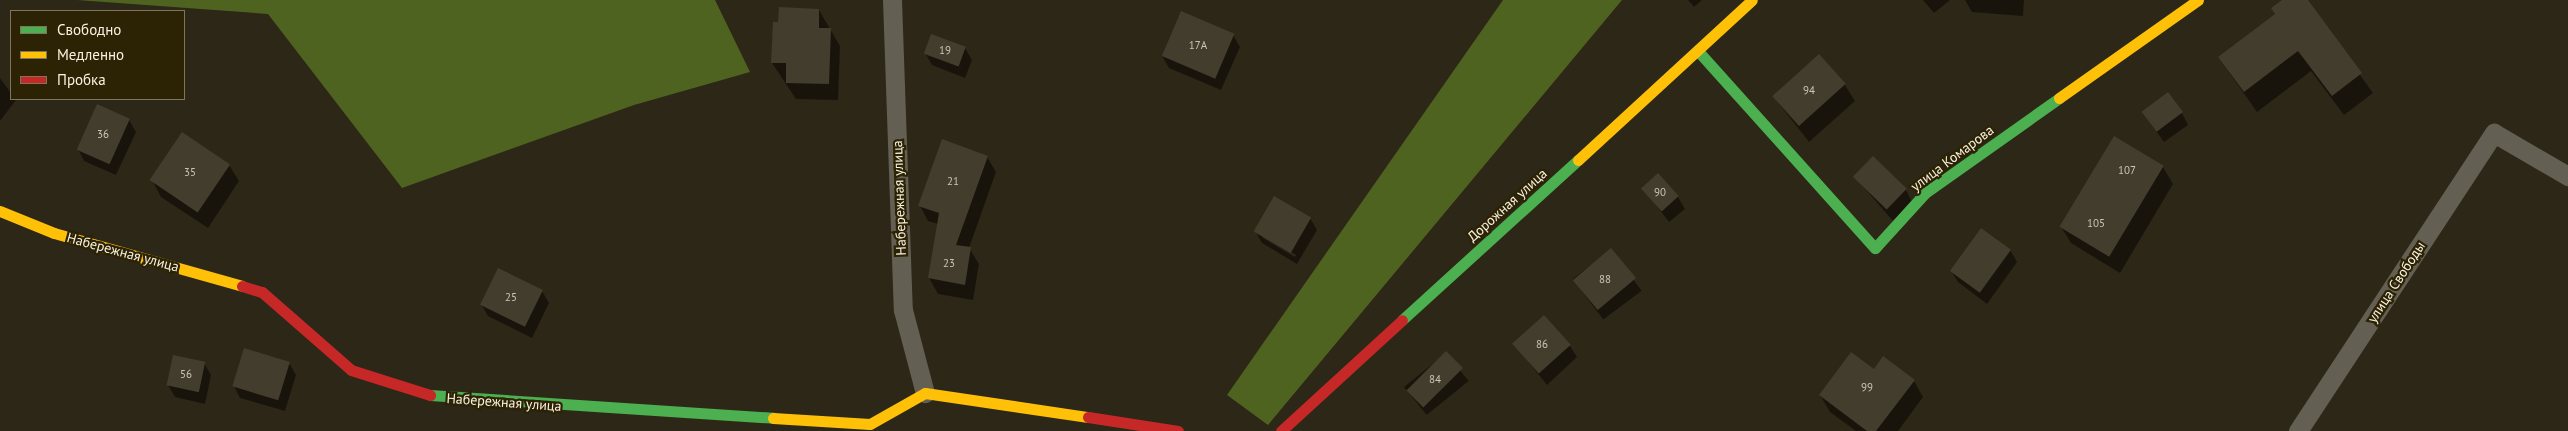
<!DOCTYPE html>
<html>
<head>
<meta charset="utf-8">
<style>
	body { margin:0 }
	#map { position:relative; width:2568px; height:431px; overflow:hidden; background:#2d2717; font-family:"PT Sans",sans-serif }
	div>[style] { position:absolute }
	.forest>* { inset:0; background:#4f6320 }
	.shadow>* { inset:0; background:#0007; transform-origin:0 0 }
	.building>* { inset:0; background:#423d2d; transform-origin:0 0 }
	.street>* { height:19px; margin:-9.5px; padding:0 9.5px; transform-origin:9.5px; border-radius:9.5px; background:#645f53 }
	.fast>* { height:11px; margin:-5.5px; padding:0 5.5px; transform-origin:5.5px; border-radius:5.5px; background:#4caf50 }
	.slow>* { height:11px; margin:-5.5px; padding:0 5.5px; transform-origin:5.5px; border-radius:5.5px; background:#ffc107 }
	.jam>* { height:11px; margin:-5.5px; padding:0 5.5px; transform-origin:5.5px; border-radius:5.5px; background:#c62828 }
	span { translate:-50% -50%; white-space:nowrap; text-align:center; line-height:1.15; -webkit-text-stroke:4.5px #2c2204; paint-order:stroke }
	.number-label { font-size:11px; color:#cbc5b4 }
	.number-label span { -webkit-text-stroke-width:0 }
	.street-label { font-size:14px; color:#f9f2e1 }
	.legend { position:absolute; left:10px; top:10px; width:175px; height:90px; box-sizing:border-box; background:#2c2204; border:1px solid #7e755c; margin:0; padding:6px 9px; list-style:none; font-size:15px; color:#f9f2e1 }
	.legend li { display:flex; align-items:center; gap:10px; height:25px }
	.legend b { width:25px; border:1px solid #7e755c }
</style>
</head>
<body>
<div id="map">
	<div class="forest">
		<i style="clip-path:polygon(77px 0,715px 0,750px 72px,634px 105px,402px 188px,268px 14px)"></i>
		<i style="clip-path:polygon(1503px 0,1622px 0,1268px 425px,1227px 395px)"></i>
	</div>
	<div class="shadow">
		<i style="clip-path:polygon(1688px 0,1702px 0,1694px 7px)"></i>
		<i style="clip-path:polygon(1923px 0,1950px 0,1934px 13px)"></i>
		<i style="clip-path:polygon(1965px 0,2024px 0,2023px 16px,1972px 12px)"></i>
		<i style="clip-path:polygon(2284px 0,2306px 0,2373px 93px,2344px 115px,2311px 71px,2257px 112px,2219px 58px,2276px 15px)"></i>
		<i style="clip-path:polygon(819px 10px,840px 46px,838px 100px,796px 99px,772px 63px)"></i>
		<i style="clip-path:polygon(1233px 35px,1240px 47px,1221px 90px,1169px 68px,1162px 56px)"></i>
		<i style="clip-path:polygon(965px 48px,972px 60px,965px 78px,932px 65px,925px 53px)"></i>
		<i style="clip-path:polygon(0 78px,16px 100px,0 121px)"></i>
		<i style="clip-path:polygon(1845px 85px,1855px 101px,1809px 142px,1773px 96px)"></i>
		<i style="clip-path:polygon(2182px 113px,2188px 125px,2164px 142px,2151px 124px)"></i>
		<i style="clip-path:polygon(129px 120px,136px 132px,116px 175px,84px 161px,78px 149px)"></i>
		<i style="clip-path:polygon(987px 157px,996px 172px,969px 248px,979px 264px,973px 300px,938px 294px,929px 278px,938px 224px,928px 221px,920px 206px)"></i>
		<i style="clip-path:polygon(229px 165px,239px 181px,208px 228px,161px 197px,152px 180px)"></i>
		<i style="clip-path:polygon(2163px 167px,2173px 184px,2120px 273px,2071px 243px,2061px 227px)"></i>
		<i style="clip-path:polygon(1854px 176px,1906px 190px,1912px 202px,1893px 221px)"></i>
		<i style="clip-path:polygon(1643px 188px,1678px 197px,1685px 209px,1669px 222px)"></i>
		<i style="clip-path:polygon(evenodd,1275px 197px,1310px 218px,1317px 230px,1297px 264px,1262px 243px,1255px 231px,1275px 197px,1263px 235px,1296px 255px,1295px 257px,1263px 238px,1263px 235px)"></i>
		<i style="left:1611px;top:250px;width:51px;height:48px;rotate:53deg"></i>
		<i style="clip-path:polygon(2010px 250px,2017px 262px,1987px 304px,1958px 282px,1951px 271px)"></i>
		<i style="clip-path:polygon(542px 291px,549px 303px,532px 338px,488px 316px,481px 304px)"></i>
		<i style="clip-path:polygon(1514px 344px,1570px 346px,1577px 357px,1547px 385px)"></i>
		<i style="left:1446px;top:353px;width:36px;height:54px;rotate:51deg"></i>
		<i style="clip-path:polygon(204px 363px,211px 375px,205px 404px,175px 397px,168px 385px)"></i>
		<i style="clip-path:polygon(289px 363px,296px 375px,285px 411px,240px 398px,234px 386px)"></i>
		<i style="clip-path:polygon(1874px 371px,1914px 381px,1923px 397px,1898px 431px,1856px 431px,1830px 412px,1820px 395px)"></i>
	</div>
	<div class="building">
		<i style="clip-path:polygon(2282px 0,2308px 0,2362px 73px,2332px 96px,2298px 51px,2244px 92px,2218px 57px,2275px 14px,2271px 8px)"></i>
		<i style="clip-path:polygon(779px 7px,819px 9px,819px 28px,831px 28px,829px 84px,786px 83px,786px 63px,771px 63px,773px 22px,778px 22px)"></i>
		<i style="left:1181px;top:11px;width:58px;height:49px;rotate:23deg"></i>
		<i style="left:931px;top:34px;width:37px;height:21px;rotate:20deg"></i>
		<i style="left:1819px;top:54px;width:40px;height:63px;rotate:48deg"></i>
		<i style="left:2168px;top:92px;width:25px;height:33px;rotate:53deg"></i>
		<i style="left:97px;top:104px;width:36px;height:50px;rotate:24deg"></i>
		<i style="left:182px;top:132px;width:58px;height:58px;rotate:34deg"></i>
		<i style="left:2114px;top:136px;width:58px;height:106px;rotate:31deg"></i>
		<i style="clip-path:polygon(942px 139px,988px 156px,956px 245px,971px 247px,965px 285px,928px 278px,939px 213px,918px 206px)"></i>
		<i style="left:1873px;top:156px;width:47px;height:29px;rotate:44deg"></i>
		<i style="left:1658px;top:173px;width:31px;height:23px;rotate:48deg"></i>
		<i style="left:1274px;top:196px;width:43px;height:41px;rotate:30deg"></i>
		<i style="left:1981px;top:228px;width:37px;height:53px;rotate:36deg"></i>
		<i style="left:1611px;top:248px;width:39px;height:50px;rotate:50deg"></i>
		<i style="left:498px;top:268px;width:50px;height:41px;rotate:26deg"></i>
		<i style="left:1544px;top:315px;width:40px;height:43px;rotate:48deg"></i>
		<i style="left:244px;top:348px;width:48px;height:40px;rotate:17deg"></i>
		<i style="left:1446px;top:351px;width:24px;height:56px;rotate:45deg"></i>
		<i style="clip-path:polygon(1851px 352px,1874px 369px,1883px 356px,1915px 380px,1876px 431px,1867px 431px,1819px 395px)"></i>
		<i style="left:173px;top:355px;width:33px;height:31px;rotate:12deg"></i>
	</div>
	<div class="street">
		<i style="left:892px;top:0;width:310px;rotate:88deg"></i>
		<i style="left:903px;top:310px;width:86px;rotate:75.2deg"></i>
		<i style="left:2298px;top:431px;width:357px;rotate:-56.7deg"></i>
		<i style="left:2494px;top:133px;width:86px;rotate:30.2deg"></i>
	</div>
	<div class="fast">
		<i style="left:1698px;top:51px;width:265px;rotate:48.1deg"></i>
		<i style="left:1875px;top:248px;width:74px;rotate:-47.7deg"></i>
		<i style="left:1925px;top:193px;width:164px;rotate:-35.3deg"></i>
		<i style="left:1402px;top:320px;width:238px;rotate:-42.3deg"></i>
		<i style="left:430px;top:395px;width:344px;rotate:3.8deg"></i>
	</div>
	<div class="slow">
		<i style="left:2059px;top:98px;width:170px;rotate:-35.2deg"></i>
		<i style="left:1578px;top:160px;width:236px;rotate:-42.6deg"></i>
		<i style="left:0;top:211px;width:58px;rotate:22.2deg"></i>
		<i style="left:54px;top:233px;width:195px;rotate:15.7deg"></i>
		<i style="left:773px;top:418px;width:97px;rotate:3.5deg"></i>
		<i style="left:870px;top:424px;width:63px;rotate:-29.4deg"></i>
		<i style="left:925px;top:393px;width:165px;rotate:8.4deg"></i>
	</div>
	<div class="jam">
		<i style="left:242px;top:286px;width:21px;rotate:17deg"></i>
		<i style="left:262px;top:292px;width:118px;rotate:41.2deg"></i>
		<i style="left:351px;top:370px;width:83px;rotate:17.6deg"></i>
		<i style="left:1088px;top:417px;width:91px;rotate:8.8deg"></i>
		<i style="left:1281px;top:431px;width:164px;rotate:-42.5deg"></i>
	</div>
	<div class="number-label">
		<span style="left:1198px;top:45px">17А</span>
		<span style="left:945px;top:50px">19</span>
		<span style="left:1809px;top:90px">94</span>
		<span style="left:103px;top:134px">36</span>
		<span style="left:2127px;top:170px">107</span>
		<span style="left:190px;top:172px">35</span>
		<span style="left:953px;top:181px">21</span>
		<span style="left:1660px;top:192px">90</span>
		<span style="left:2096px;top:223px">105</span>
		<span style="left:949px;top:263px">23</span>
		<span style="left:1605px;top:279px">88</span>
		<span style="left:511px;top:297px">25</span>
		<span style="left:1542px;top:344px">86</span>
		<span style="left:186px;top:374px">56</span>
		<span style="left:1435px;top:379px">84</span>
		<span style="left:1867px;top:387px">99</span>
	</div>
	<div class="street-label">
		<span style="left:1952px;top:158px;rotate:-37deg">улица Комарова</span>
		<span style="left:899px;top:198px;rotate:-92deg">Набережная улица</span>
		<span style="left:1507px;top:205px;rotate:-42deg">Дорожная улица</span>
		<span style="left:123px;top:252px;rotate:15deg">Набережная улица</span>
		<span style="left:2396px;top:282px;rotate:-57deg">улица Свободы</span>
		<span style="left:504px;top:402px;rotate:4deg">Набережная улица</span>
	</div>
	<ul class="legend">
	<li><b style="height:6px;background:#4caf50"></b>Свободно</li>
	<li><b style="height:6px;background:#ffc107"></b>Медленно</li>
	<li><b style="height:6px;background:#c62828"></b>Пробка</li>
	</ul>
</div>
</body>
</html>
